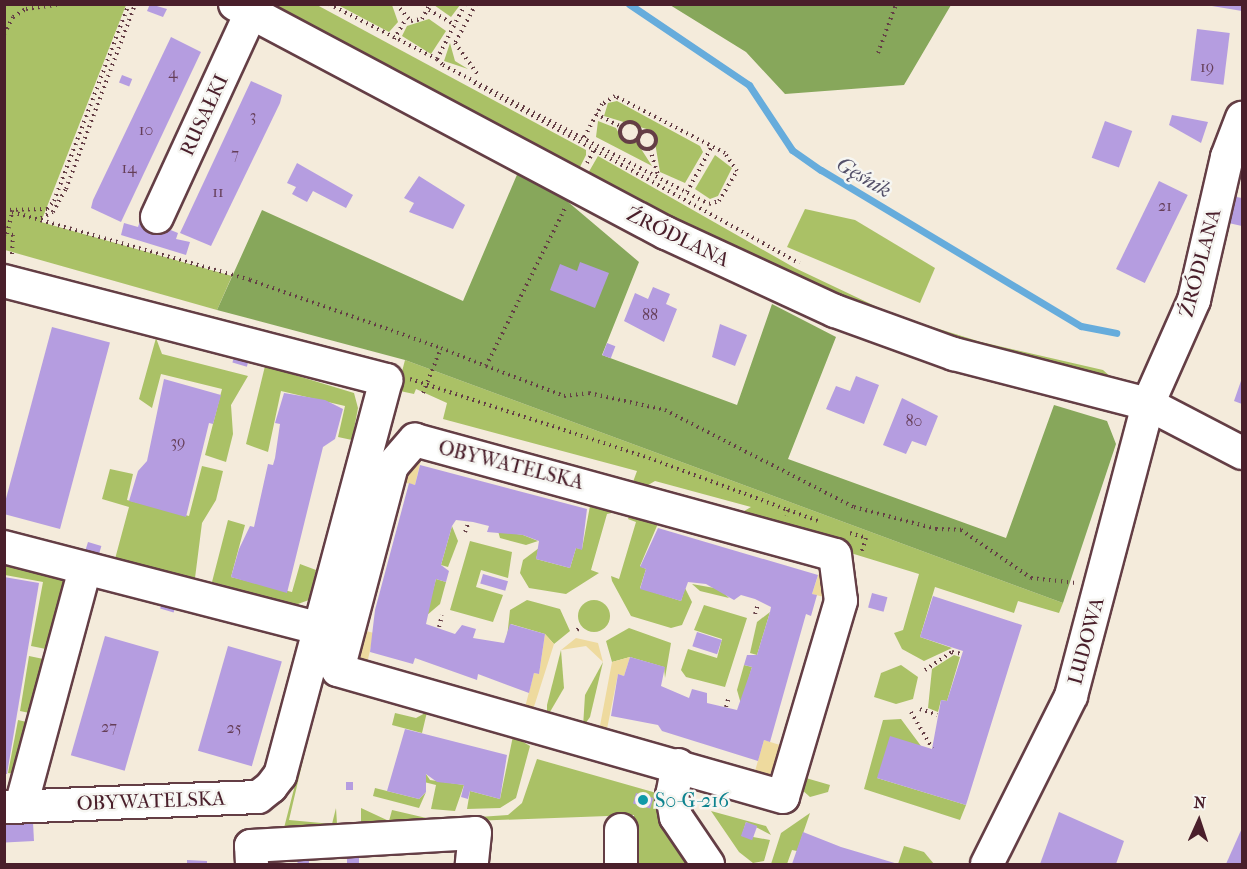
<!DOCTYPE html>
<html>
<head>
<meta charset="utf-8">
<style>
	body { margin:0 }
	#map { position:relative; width:1247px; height:869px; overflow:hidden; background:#f4ebdb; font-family:"IM FELL French Canon",serif }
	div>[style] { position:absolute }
	.green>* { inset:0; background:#aac166 }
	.round { border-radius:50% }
	.forest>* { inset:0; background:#87a75b }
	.sand>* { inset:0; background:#eeda9e }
	.stream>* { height:7px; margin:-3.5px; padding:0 3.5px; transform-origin:3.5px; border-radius:3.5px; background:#66acdc }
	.building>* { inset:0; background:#b59de0; transform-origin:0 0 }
	.path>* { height:4px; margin-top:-2px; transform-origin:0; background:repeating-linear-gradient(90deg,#643e45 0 1.5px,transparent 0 6px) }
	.path>.ring { margin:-2px; padding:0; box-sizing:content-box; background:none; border:4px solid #643e45; border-radius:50% }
	.roads { filter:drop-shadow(2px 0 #643e45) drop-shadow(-2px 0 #643e45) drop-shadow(0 2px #643e45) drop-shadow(0 -2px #643e45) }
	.minor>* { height:32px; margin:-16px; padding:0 16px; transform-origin:16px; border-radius:16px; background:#fff }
	.dots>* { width:16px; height:16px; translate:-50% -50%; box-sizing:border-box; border:3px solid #f6f6f2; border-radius:50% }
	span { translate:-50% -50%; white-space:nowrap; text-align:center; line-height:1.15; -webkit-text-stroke:5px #f6f6f2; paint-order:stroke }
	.number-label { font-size:16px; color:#653e58 }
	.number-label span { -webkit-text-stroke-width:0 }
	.street-label { font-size:20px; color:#4a1f2b }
	.culture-label { font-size:20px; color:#0d838f }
	.left { translate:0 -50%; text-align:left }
	.water-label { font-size:21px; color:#545069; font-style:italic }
	.frame { position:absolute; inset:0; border:6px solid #4a1f2b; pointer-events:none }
	.north { position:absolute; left:1169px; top:791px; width:60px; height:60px; -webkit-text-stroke:4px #f6f6f2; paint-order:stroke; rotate:3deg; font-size:16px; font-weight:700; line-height:24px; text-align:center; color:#4a1f2b }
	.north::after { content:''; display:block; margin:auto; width:21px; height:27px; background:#4a1f2b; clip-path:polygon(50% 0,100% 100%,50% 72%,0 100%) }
</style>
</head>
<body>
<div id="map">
	<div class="green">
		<i style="clip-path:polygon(4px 5px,126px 5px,41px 222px,232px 276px,217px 310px,5px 250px)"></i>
		<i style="clip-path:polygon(252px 5px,317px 5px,586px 150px,586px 155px,576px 175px)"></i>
		<i style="clip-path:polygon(338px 5px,392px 5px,398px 22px,389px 32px)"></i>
		<i style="clip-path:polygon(434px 5px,434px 4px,460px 5px,451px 17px)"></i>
		<i style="clip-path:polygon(429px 19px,446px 31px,431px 54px,402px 36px,407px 26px)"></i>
		<i style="clip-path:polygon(450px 43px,455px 61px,468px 69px,444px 61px)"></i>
		<i style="clip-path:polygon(617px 101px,700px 146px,703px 152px,685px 183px,660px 172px,653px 131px,604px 116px,608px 103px)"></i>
		<i style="clip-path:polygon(598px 121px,616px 128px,623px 141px,636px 141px,652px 166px,596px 137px)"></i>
		<i style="clip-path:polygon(715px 155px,732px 168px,718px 196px,710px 199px,695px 189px)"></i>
		<i style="clip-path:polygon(598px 156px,795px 268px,894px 315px,981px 342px,1103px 370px,1113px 379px,934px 339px,663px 217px,587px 175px)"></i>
		<i style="clip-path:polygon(805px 209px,855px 220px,935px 268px,920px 303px,787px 247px)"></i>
		<i style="clip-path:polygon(156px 338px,162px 354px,248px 376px,231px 405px,233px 434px,226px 462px,205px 455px,222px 389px,161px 374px,152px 408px,139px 399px)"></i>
		<i style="clip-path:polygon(405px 360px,1063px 603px,1059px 613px,1018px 601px,1014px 613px,935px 587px,920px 637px,952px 648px,924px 661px,902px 649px,894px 633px,903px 630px,919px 574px,734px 517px,751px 507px,655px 481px,638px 491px,630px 490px,637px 471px,443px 419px,447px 403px,416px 389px,414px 394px,400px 391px,329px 652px)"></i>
		<i style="clip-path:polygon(265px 366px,354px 393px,358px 408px,352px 440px,338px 437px,345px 406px,281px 391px,268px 452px,246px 444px)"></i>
		<i style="clip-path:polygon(202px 466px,223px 471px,216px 500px,202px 523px,195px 578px,115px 559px,129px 507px,102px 499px,110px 469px,133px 474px,127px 500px,189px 516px)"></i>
		<i style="clip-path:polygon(592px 495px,616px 512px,607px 514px,591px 570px,599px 573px,566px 594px,529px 588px,520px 573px,523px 560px,539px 548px,536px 559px,570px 568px,576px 548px,582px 549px)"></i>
		<i style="clip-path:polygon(630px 514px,662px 514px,640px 566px,646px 569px,640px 588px,681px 601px,685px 588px,692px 602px,682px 625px,671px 628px,631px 616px,612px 581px,611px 576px,619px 579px,636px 522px,628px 519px)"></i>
		<i style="clip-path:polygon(228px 520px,245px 525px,231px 577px,292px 592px,300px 564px,316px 570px,309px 600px,295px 605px,212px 582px)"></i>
		<i style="clip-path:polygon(452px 526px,458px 541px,448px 567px,441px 565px)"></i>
		<i style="clip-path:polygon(498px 531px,523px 535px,538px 541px,526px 545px,500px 538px)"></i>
		<i style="clip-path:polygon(470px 541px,512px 552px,508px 578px,481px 570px,476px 587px,503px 595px,493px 622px,450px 610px)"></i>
		<i style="clip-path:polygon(4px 565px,73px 582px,56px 651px,31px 646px,43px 582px,5px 575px)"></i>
		<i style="clip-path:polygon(436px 579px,446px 582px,440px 604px,426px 616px)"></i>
		<i style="clip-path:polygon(692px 584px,720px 589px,729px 598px,700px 591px)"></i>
		<i class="round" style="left:578px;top:600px;width:32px;height:32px"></i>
		<i style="clip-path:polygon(527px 600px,560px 609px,570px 631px,554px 644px,545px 634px,511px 624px,507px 638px,510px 610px)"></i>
		<i style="clip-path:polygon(704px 605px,747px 618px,725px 687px,686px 677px,681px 670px,688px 649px,717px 658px,722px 639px,694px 630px)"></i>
		<i style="clip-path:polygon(770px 612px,757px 655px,750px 653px,757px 622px)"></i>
		<i style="clip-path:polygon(629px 628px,671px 643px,665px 678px,664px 667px,630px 657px,612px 662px,606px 641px)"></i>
		<i style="clip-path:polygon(561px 650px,564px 688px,547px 717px,547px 705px)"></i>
		<i style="clip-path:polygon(954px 655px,960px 657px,947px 701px,941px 700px,938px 712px,928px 708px,932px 669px)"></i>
		<i style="clip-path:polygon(29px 656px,53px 661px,39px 715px,20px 711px)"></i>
		<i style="clip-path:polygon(603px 662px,590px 717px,583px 727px,585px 695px)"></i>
		<i style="clip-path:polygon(744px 665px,752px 667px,741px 704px,737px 690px)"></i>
		<i style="clip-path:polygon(901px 665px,918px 677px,913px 699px,896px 704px,874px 697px,881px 673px)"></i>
		<i style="clip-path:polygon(322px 679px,289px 820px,332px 824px,336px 808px,337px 824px,361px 823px,361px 808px,389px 821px,392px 810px,435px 820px,508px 815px,522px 803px,537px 759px,660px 794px,668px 829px,689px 864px,635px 864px,634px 815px,284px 828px)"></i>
		<i style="clip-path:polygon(427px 712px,422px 733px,392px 725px,395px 713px,416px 718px)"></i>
		<i style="clip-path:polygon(901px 719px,921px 746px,877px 778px,966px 805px,960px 820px,864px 789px,883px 720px)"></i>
		<i style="clip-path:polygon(18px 720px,36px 724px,22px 775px,8px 773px)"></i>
		<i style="clip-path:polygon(513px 736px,530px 746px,516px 798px,500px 808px,467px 809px,470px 791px,500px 799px)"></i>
		<i style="clip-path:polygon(426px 774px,430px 780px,464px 785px,455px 811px,431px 809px,436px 785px,424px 782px)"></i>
		<i style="clip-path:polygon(799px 776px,830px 785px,828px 792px,810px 797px,801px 789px)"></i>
		<i style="clip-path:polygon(375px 788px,419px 799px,426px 792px,419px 808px,373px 796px)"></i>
		<i style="clip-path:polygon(711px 811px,766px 826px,771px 835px,746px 822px,742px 835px,770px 840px,764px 861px,753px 863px,739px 852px)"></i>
		<i style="clip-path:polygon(810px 813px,797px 851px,792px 850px,787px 864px,771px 864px,781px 833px)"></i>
		<i style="clip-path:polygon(904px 846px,924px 852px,934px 864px,898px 864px)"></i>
	</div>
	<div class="forest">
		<i style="clip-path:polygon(670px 5px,951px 4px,951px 5px,904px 85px,785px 94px,746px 52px)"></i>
		<i style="clip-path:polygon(522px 163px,639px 262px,602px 355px,737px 405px,772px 304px,836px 337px,788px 459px,1006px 538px,1054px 405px,1107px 421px,1116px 444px,1063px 603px,405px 360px,217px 310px,262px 210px,463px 301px)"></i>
	</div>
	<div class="sand">
		<i style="clip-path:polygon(423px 451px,415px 485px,398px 481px)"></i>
		<i style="clip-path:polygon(823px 561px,828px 598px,812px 594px)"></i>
		<i style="clip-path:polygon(362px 630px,374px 633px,366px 668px,353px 651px)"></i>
		<i style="clip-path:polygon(545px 634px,554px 644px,532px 713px,524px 711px,534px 673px,539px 674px)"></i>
		<i style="clip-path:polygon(576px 638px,598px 643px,603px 662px,586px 646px,561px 650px)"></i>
		<i style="clip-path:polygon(630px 657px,624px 676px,618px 674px,606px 734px,599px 731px,612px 662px)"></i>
		<i style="clip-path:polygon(764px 740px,783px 746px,768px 779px,753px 778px)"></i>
	</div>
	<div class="stream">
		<i style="left:629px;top:4px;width:145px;rotate:34deg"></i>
		<i style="left:749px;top:85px;width:78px;rotate:56.5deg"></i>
		<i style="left:792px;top:150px;width:35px;rotate:35deg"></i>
		<i style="left:821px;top:170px;width:303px;rotate:31deg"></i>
		<i style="left:1081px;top:326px;width:36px;rotate:11deg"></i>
	</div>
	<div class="building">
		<i style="clip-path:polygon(150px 4px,167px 9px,163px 17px,147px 11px)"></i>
		<i style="clip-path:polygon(1212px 4px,1242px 4px,1242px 11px,1212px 6px)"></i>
		<i style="left:1197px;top:29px;width:33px;height:52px;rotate:7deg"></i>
		<i style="clip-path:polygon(171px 37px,201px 52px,121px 222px,91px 208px,93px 200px)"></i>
		<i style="left:122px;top:75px;width:11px;height:8px;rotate:22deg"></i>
		<i style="clip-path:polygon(251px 81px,282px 95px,280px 103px,211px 246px,180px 233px)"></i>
		<i style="clip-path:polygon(1172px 115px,1208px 122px,1201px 143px,1169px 125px)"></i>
		<i style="left:1105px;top:121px;width:29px;height:39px;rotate:20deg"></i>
		<i style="clip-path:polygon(297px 163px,353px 195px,346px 208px,313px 191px,307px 202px,292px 194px,296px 187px,287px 183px)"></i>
		<i style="clip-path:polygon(419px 176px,465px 205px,453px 229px,409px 212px,414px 203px,404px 198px)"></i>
		<i style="left:1159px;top:181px;width:32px;height:98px;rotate:26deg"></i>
		<i style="clip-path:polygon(1231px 196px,1242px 198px,1242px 226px,1224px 222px)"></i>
		<i style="clip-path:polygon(141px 218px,178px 233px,176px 239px,190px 242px,186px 255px,121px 235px,124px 223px,138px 227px)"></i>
		<i style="clip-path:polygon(580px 262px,609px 273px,595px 308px,550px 290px,560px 264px,577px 271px)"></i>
		<i style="clip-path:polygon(653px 287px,670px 294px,666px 304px,677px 309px,664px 342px,624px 321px,635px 293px,648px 299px)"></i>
		<i style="clip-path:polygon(720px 324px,747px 335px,735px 366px,712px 357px)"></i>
		<i style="left:52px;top:327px;width:60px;height:193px;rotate:15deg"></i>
		<i style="left:607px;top:343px;width:9px;height:13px;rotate:21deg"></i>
		<i style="left:236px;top:350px;width:15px;height:13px;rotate:16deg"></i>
		<i style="clip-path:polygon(856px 376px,879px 385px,864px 424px,826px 409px,836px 386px,850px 391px)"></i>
		<i style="clip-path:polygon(1242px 378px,1242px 404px,1234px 401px)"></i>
		<i style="clip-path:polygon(164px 379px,221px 395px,213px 424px,209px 423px,186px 517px,129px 501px,138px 471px,147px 461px)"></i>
		<i style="clip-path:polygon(284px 393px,325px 400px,343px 409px,335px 439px,323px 447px,287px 593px,231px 577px,239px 549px,250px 526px,254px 527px,268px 464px,273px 465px,275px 458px,280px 424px,275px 423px)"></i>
		<i style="clip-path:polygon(902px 398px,938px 416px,926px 446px,912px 441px,906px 454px,883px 445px)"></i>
		<i style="clip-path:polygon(420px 465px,587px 509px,582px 550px,576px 548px,570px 568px,536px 559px,539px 541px,523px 535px,487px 532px,489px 526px,473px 522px,456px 520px,452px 526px,441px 565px,449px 571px,446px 582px,436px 579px,426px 624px,455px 634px,462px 625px,476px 629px,473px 638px,504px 643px,510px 624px,545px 634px,539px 674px,534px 673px,529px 693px,478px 674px,477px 680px,415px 658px,413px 664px,370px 652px,375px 610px,409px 483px,415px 485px)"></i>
		<i style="clip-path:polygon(658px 528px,818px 575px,812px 594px,817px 595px,811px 616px,806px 614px,770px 742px,764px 740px,758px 761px,662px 731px,658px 725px,611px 716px,618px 674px,624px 676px,630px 657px,665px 667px,661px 686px,689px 698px,692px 689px,707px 693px,707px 703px,737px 710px,752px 667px,744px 665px,747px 655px,757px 655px,770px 612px,771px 607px,755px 599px,741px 595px,734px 600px,706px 584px,688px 582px,681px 601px,640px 589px,646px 569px,640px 567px)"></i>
		<i style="left:88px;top:542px;width:14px;height:10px;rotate:17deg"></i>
		<i style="left:483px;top:574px;width:26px;height:10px;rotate:16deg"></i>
		<i style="clip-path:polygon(4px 577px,39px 583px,7px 774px,4px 774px)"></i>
		<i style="left:872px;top:593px;width:16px;height:15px;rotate:15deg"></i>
		<i style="left:164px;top:596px;width:14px;height:13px;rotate:17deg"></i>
		<i style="clip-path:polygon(933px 596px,1022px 625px,966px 805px,877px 778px,890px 736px,932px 749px,941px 700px,947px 701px,963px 651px,920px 637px)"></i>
		<i style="left:697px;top:632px;width:26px;height:15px;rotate:18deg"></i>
		<i style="left:105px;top:636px;width:56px;height:124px;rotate:16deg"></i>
		<i style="left:228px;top:646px;width:56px;height:109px;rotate:16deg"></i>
		<i style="clip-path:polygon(405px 729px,507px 755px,500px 799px,470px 791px,468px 799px,461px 797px,464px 785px,437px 782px,426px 774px,426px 792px,419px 799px,387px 791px)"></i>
		<i style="left:346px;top:782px;width:7px;height:8px"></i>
		<i style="left:636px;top:793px;width:18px;height:11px;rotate:16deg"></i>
		<i style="clip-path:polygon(1059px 812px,1124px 841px,1116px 864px,1040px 864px)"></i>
		<i style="left:33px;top:822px;width:19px;height:29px;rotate:87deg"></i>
		<i style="left:746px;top:822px;width:12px;height:15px;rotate:20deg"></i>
		<i style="clip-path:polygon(1242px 828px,1242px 864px,1226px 864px)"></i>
		<i style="clip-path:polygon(803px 832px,841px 847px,898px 864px,792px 864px)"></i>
		<i style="clip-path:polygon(359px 857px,359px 864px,347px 864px,347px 858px)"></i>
		<i style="clip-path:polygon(187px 860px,207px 861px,207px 864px,187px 864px)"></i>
		<i style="clip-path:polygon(309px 860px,309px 864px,298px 864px,297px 861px)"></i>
	</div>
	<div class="path">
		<i style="left:329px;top:4px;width:121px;rotate:27deg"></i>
		<i style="left:437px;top:59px;width:62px;rotate:-63deg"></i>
		<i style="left:357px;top:4px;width:6px"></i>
		<i style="left:396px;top:4px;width:23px;rotate:49deg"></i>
		<i style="left:411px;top:21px;width:11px;rotate:-10deg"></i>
		<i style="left:422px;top:19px;width:17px;rotate:-62deg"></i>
		<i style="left:476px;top:4px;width:44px;rotate:118.3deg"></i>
		<i style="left:455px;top:43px;width:39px;rotate:54deg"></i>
		<i style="left:429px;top:10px;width:30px;rotate:30deg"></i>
		<i style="left:4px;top:34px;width:19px;rotate:-62deg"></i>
		<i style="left:13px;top:17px;width:15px;rotate:-32deg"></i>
		<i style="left:26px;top:9px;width:36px;rotate:-8deg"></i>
		<i style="left:394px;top:39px;width:23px;rotate:-59deg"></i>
		<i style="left:878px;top:53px;width:52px;rotate:-69.8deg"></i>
		<i style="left:437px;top:59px;width:8px;rotate:45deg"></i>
		<i style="left:443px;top:65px;width:300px;rotate:27.6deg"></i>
		<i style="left:709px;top:204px;width:10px;rotate:-17deg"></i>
		<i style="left:719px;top:201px;width:35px;rotate:-59deg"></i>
		<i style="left:737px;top:171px;width:22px;rotate:-124deg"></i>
		<i style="left:725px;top:153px;width:124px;rotate:-152.6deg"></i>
		<i style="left:615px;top:96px;width:15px;rotate:148deg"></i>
		<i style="left:602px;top:104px;width:38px;rotate:118deg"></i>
		<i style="left:474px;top:83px;width:372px;rotate:29deg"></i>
		<i style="left:596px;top:114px;width:28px;rotate:27deg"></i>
		<i class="ring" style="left:620px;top:122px;width:16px;height:16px"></i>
		<i class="ring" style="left:638px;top:131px;width:14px;height:14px"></i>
		<i style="left:650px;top:149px;width:28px;rotate:73deg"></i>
		<i style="left:587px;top:163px;width:15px;rotate:-62deg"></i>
		<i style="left:687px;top:192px;width:52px;rotate:-61.5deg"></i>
		<i style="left:4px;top:210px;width:43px;rotate:-1.3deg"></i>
		<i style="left:47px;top:209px;width:11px;rotate:-49deg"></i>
		<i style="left:54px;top:201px;width:211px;rotate:-69.2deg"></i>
		<i style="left:41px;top:218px;width:13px;rotate:-27deg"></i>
		<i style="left:53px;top:212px;width:26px;rotate:-61deg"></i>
		<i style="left:66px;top:189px;width:197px;rotate:-69.5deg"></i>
		<i style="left:12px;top:254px;width:19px;rotate:-87deg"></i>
		<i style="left:13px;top:235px;width:6px;rotate:-171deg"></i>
		<i style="left:7px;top:234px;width:23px;rotate:-77deg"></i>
		<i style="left:12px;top:212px;width:248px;rotate:15.9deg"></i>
		<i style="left:250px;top:280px;width:203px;rotate:19.6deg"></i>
		<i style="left:486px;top:366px;width:84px;rotate:21deg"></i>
		<i style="left:564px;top:396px;width:25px;rotate:-7deg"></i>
		<i style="left:589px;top:393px;width:78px;rotate:12.6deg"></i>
		<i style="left:665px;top:410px;width:212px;rotate:27.2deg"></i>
		<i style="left:854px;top:507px;width:85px;rotate:15deg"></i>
		<i style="left:936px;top:529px;width:25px;rotate:2deg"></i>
		<i style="left:961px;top:530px;width:85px;rotate:34.4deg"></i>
		<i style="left:1031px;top:578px;width:45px;rotate:6.3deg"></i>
		<i style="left:410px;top:379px;width:252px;rotate:18.3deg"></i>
		<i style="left:649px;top:458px;width:148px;rotate:20.5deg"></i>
		<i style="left:788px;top:510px;width:6px;rotate:108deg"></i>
		<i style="left:423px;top:393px;width:48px;rotate:-68.2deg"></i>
		<i style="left:441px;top:348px;width:48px;rotate:21.8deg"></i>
		<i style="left:486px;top:366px;width:177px;rotate:-63.4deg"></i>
		<i style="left:788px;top:510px;width:35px;rotate:20deg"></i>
		<i style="left:465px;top:532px;width:9px;rotate:-69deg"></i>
		<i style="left:850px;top:533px;width:17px;rotate:17deg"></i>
		<i style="left:866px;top:538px;width:16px;rotate:108deg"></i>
		<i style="left:755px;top:614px;width:10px;rotate:-73deg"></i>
		<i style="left:439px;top:627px;width:12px;rotate:-76deg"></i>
		<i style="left:577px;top:630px;width:5px;rotate:-37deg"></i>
		<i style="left:925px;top:670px;width:32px;rotate:-34deg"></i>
		<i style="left:952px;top:652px;width:10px;rotate:11deg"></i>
		<i style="left:726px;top:707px;width:11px;rotate:-75deg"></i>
		<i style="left:920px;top:709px;width:18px;rotate:19deg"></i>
		<i style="left:911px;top:712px;width:42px;rotate:59.7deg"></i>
	</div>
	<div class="roads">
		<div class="minor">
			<i style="left:235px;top:4px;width:488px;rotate:28deg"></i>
			<i style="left:666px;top:233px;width:186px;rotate:24.8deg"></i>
			<i style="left:835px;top:311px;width:127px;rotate:19.9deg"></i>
			<i style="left:954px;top:354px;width:200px;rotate:14.5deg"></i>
			<i style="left:1148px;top:404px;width:106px;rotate:27.5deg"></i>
			<i style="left:157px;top:217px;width:225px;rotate:-65.3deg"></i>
			<i style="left:4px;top:281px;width:395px;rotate:14.5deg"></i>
			<i style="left:386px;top:380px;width:409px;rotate:105deg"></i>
			<i style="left:280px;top:775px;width:15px;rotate:127deg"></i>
			<i style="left:271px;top:787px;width:16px;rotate:142deg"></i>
			<i style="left:258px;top:797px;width:254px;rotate:177.7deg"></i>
			<i style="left:415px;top:440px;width:435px;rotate:15.3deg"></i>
			<i style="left:835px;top:555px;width:46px;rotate:82.6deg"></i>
			<i style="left:841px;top:601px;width:204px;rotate:106.5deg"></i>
			<i style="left:783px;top:797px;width:463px;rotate:-164.1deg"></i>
			<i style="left:338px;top:670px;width:211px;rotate:-75.2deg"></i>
			<i style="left:392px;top:466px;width:35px;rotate:-49deg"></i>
			<i style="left:4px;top:547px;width:327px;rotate:14.5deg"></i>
			<i style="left:678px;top:765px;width:31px;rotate:101deg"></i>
			<i style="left:672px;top:795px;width:22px;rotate:80deg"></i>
			<i style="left:676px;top:817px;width:57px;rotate:55.8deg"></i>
			<i style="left:21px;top:806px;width:246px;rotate:-74.9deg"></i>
			<i style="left:621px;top:830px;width:34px;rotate:90deg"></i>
			<i style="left:252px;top:864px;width:18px;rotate:-93deg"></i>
			<i style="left:251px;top:846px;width:224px;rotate:-3.3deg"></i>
			<i style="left:475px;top:833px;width:31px;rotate:96deg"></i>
			<i style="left:987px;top:864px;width:188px;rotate:-63.4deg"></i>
			<i style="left:1071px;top:696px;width:302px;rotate:-75.2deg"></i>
			<i style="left:1148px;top:404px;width:114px;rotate:-66.1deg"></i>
			<i style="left:1194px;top:300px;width:147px;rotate:-77deg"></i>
			<i style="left:1227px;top:157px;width:42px;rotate:-69deg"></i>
		</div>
	</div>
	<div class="dots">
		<i style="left:643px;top:800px;background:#0f9aa8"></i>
	</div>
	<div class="number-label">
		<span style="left:1207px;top:67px">19</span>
		<span style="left:173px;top:73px">4</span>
		<span style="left:253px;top:116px">3</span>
		<span style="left:146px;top:130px">10</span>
		<span style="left:235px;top:154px">7</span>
		<span style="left:129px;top:168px">14</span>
		<span style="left:218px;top:192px">11</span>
		<span style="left:1165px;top:206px">21</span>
		<span style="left:650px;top:315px">88</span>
		<span style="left:914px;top:421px">80</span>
		<span style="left:178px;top:442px">39</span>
		<span style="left:109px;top:727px">27</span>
		<span style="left:234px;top:728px">25</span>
	</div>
	<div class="street-label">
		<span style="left:204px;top:115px;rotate:-65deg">RUSAŁKI</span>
		<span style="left:678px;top:237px;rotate:26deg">ŹRÓDLANA</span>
		<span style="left:1200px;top:263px;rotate:-75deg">ŹRÓDLANA</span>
		<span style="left:511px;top:465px;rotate:14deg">OBYWATELSKA</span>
		<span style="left:1086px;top:641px;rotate:-75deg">LUDOWA</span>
		<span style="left:151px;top:801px;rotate:-2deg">OBYWATELSKA</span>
	</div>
	<div class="culture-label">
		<span class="left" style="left:655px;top:800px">S0-G-216</span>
	</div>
	<div class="water-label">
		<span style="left:864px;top:177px;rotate:31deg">Gęśnik</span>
	</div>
	<div class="frame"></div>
	<div class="north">N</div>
</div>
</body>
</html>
